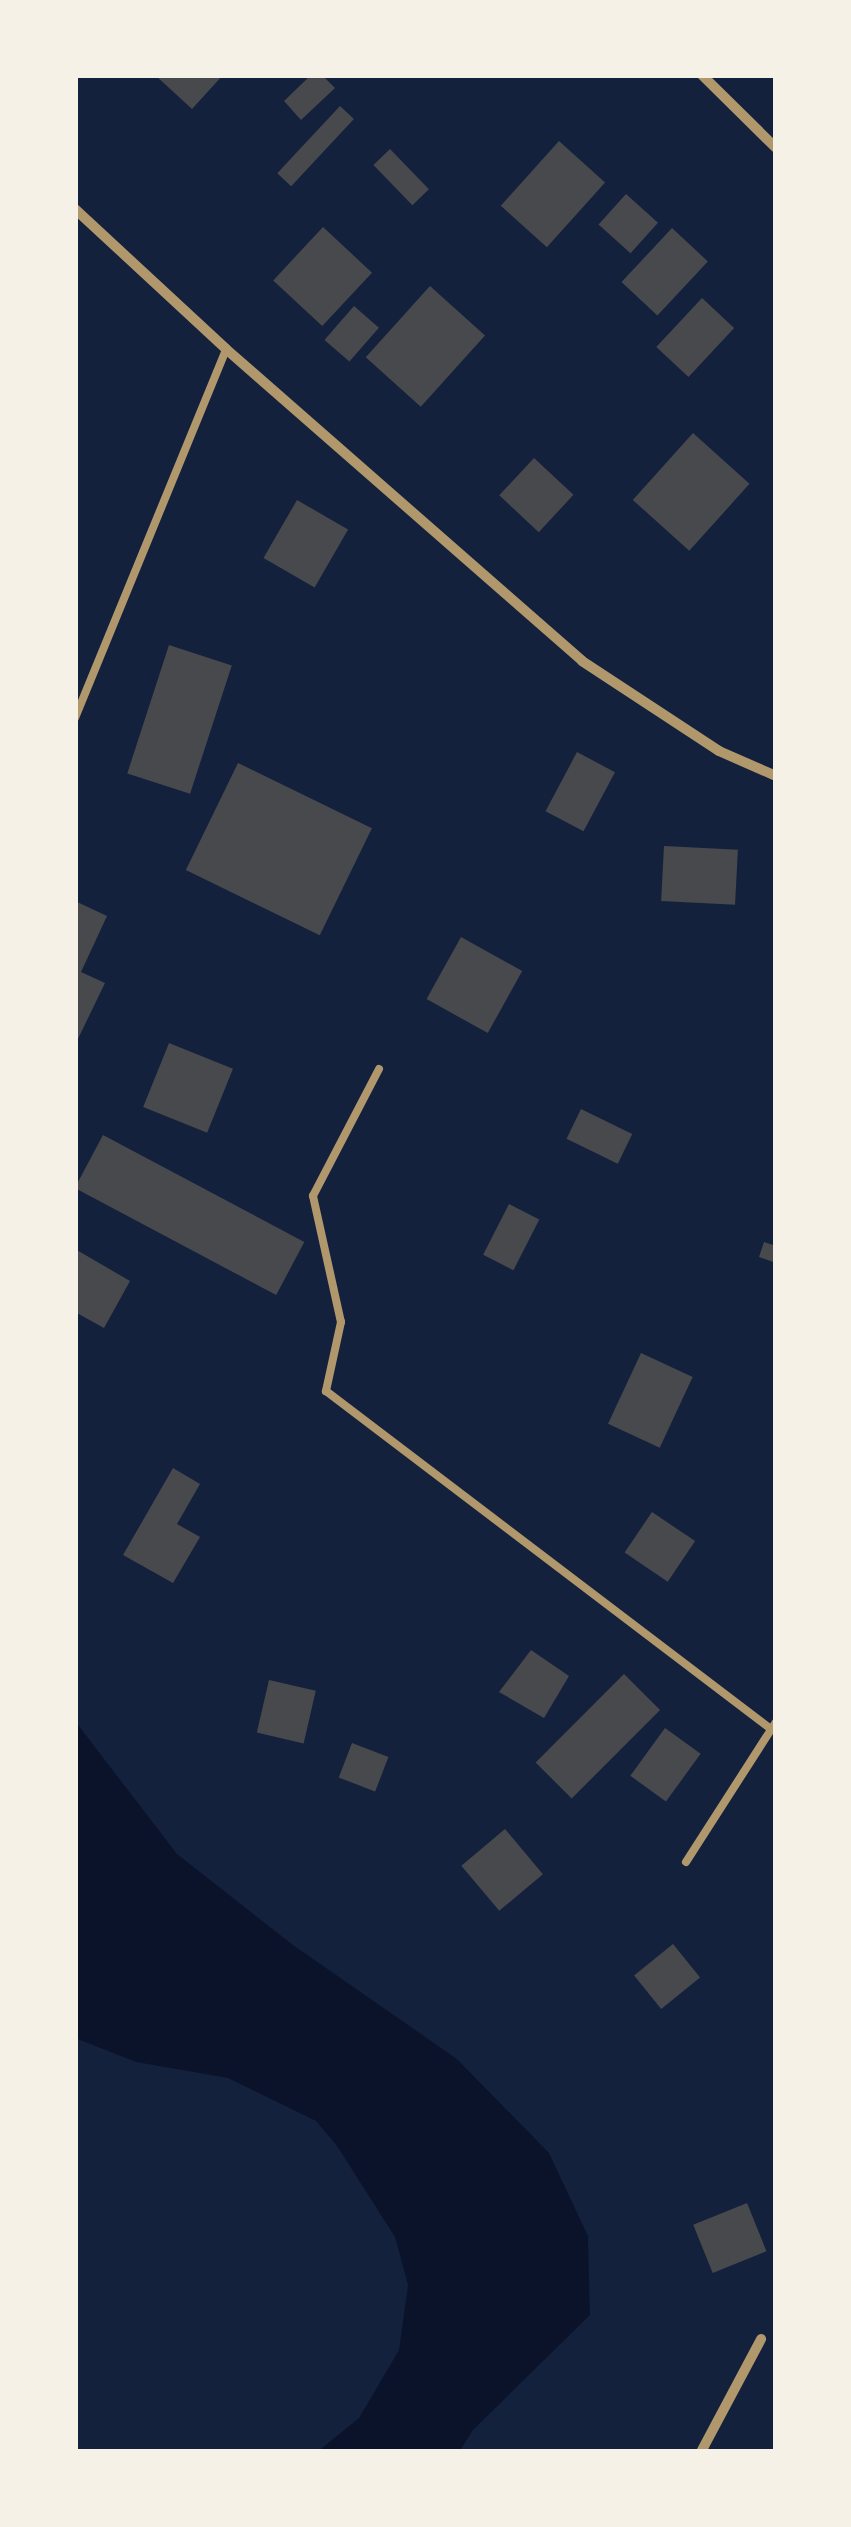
<!DOCTYPE html>
<html>
<head>
<meta charset="utf-8">
<style>
	body { margin:0 }
	#map { position:relative; width:851px; height:2527px; overflow:hidden; background:#14213d; font-family:"PT Sans",sans-serif }
	div>[style] { position:absolute }
	.water>* { inset:0; background:#0b132b }
	.building>* { inset:0; background:#48494c; transform-origin:0 0 }
	.service>* { height:8px; margin:-4px; padding:0 4px; transform-origin:4px; border-radius:4px; background:#b1986c }
	.minor>* { height:10px; margin:-5px; padding:0 5px; transform-origin:5px; border-radius:5px; background:#b1986c }
	span { translate:-50% -50%; white-space:nowrap; text-align:center; line-height:1.15; -webkit-text-stroke:8px #f6f1e7; paint-order:stroke }
	.frame { position:absolute; inset:0; border:78px solid #f6f1e7; pointer-events:none }
</style>
</head>
<body>
<div id="map">
	<div class="water">
		<i style="clip-path:polygon(75px 1721px,177px 1854px,293px 1945px,457px 2059px,549px 2153px,588px 2236px,590px 2315px,473px 2430px,459px 2452px,317px 2452px,359px 2418px,399px 2350px,408px 2285px,395px 2237px,337px 2146px,316px 2121px,228px 2078px,136px 2062px,75px 2038px)"></i>
	</div>
	<div class="building">
		<i style="clip-path:polygon(155px 75px,223px 75px,192px 109px)"></i>
		<i style="clip-path:polygon(311px 75px,322px 75px,335px 88px,301px 120px,284px 101px)"></i>
		<i style="left:340px;top:106px;width:19px;height:92px;rotate:43deg"></i>
		<i style="left:559px;top:141px;width:62px;height:87px;rotate:42deg"></i>
		<i style="left:390px;top:149px;width:56px;height:23px;rotate:46deg"></i>
		<i style="left:626px;top:194px;width:43px;height:41px;rotate:42deg"></i>
		<i style="left:323px;top:227px;width:67px;height:73px;rotate:43deg"></i>
		<i style="left:672px;top:228px;width:49px;height:74px;rotate:43deg"></i>
		<i style="left:430px;top:286px;width:74px;height:96px;rotate:42deg"></i>
		<i style="left:702px;top:298px;width:44px;height:67px;rotate:43deg"></i>
		<i style="left:354px;top:306px;width:33px;height:45px;rotate:41deg"></i>
		<i style="left:693px;top:433px;width:76px;height:90px;rotate:42deg"></i>
		<i style="left:534px;top:458px;width:54px;height:51px;rotate:43deg"></i>
		<i style="left:297px;top:500px;width:59px;height:67px;rotate:30deg"></i>
		<i style="left:169px;top:645px;width:66px;height:135px;rotate:18deg"></i>
		<i style="left:577px;top:752px;width:43px;height:67px;rotate:28deg"></i>
		<i style="left:238px;top:763px;width:149px;height:119px;rotate:26deg"></i>
		<i style="left:664px;top:846px;width:74px;height:55px;rotate:3deg"></i>
		<i style="clip-path:polygon(75px 901px,107px 916px,81px 972px,105px 983px,75px 1045px)"></i>
		<i style="left:461px;top:937px;width:70px;height:71px;rotate:29deg"></i>
		<i style="left:169px;top:1043px;width:69px;height:69px;rotate:22deg"></i>
		<i style="left:581px;top:1109px;width:57px;height:33px;rotate:26deg"></i>
		<i style="left:103px;top:1135px;width:228px;height:60px;rotate:28deg"></i>
		<i style="left:509px;top:1204px;width:34px;height:57px;rotate:27deg"></i>
		<i style="clip-path:polygon(764px 1242px,776px 1246px,776px 1263px,759px 1257px)"></i>
		<i style="clip-path:polygon(75px 1249px,130px 1281px,104px 1328px,75px 1312px)"></i>
		<i style="left:641px;top:1353px;width:57px;height:78px;rotate:25deg"></i>
		<i style="clip-path:polygon(173px 1468px,200px 1484px,177px 1524px,200px 1537px,173px 1583px,123px 1555px)"></i>
		<i style="left:652px;top:1512px;width:52px;height:49px;rotate:34deg"></i>
		<i style="clip-path:polygon(531px 1650px,569px 1676px,544px 1718px,499px 1692px)"></i>
		<i style="left:624px;top:1674px;width:51px;height:125px;rotate:45deg"></i>
		<i style="left:269px;top:1680px;width:48px;height:54px;rotate:13deg"></i>
		<i style="left:665px;top:1728px;width:44px;height:59px;rotate:36deg"></i>
		<i style="left:352px;top:1743px;width:39px;height:37px;rotate:21deg"></i>
		<i style="left:505px;top:1829px;width:59px;height:57px;rotate:50deg"></i>
		<i style="left:673px;top:1944px;width:43px;height:50px;rotate:51deg"></i>
		<i style="left:747px;top:2203px;width:52px;height:58px;rotate:68deg"></i>
	</div>
	<div class="service">
		<i style="left:75px;top:718px;width:399px;rotate:-67.7deg"></i>
		<i style="left:379px;top:1069px;width:143px;rotate:117.5deg"></i>
		<i style="left:313px;top:1196px;width:129px;rotate:77.5deg"></i>
		<i style="left:341px;top:1322px;width:71px;rotate:102.3deg"></i>
		<i style="left:326px;top:1391px;width:559px;rotate:37.22deg"></i>
		<i style="left:686px;top:1862px;width:166px;rotate:-57.3deg"></i>
	</div>
	<div class="minor">
		<i style="left:702px;top:75px;width:104px;rotate:44.6deg"></i>
		<i style="left:75px;top:209px;width:206px;rotate:42.8deg"></i>
		<i style="left:226px;top:349px;width:473px;rotate:41.2deg"></i>
		<i style="left:582px;top:661px;width:164px;rotate:33.3deg"></i>
		<i style="left:719px;top:751px;width:62px;rotate:23.7deg"></i>
		<i style="left:701px;top:2452px;width:128px;rotate:-62deg"></i>
	</div>
	<div class="frame"></div>
</div>
</body>
</html>
